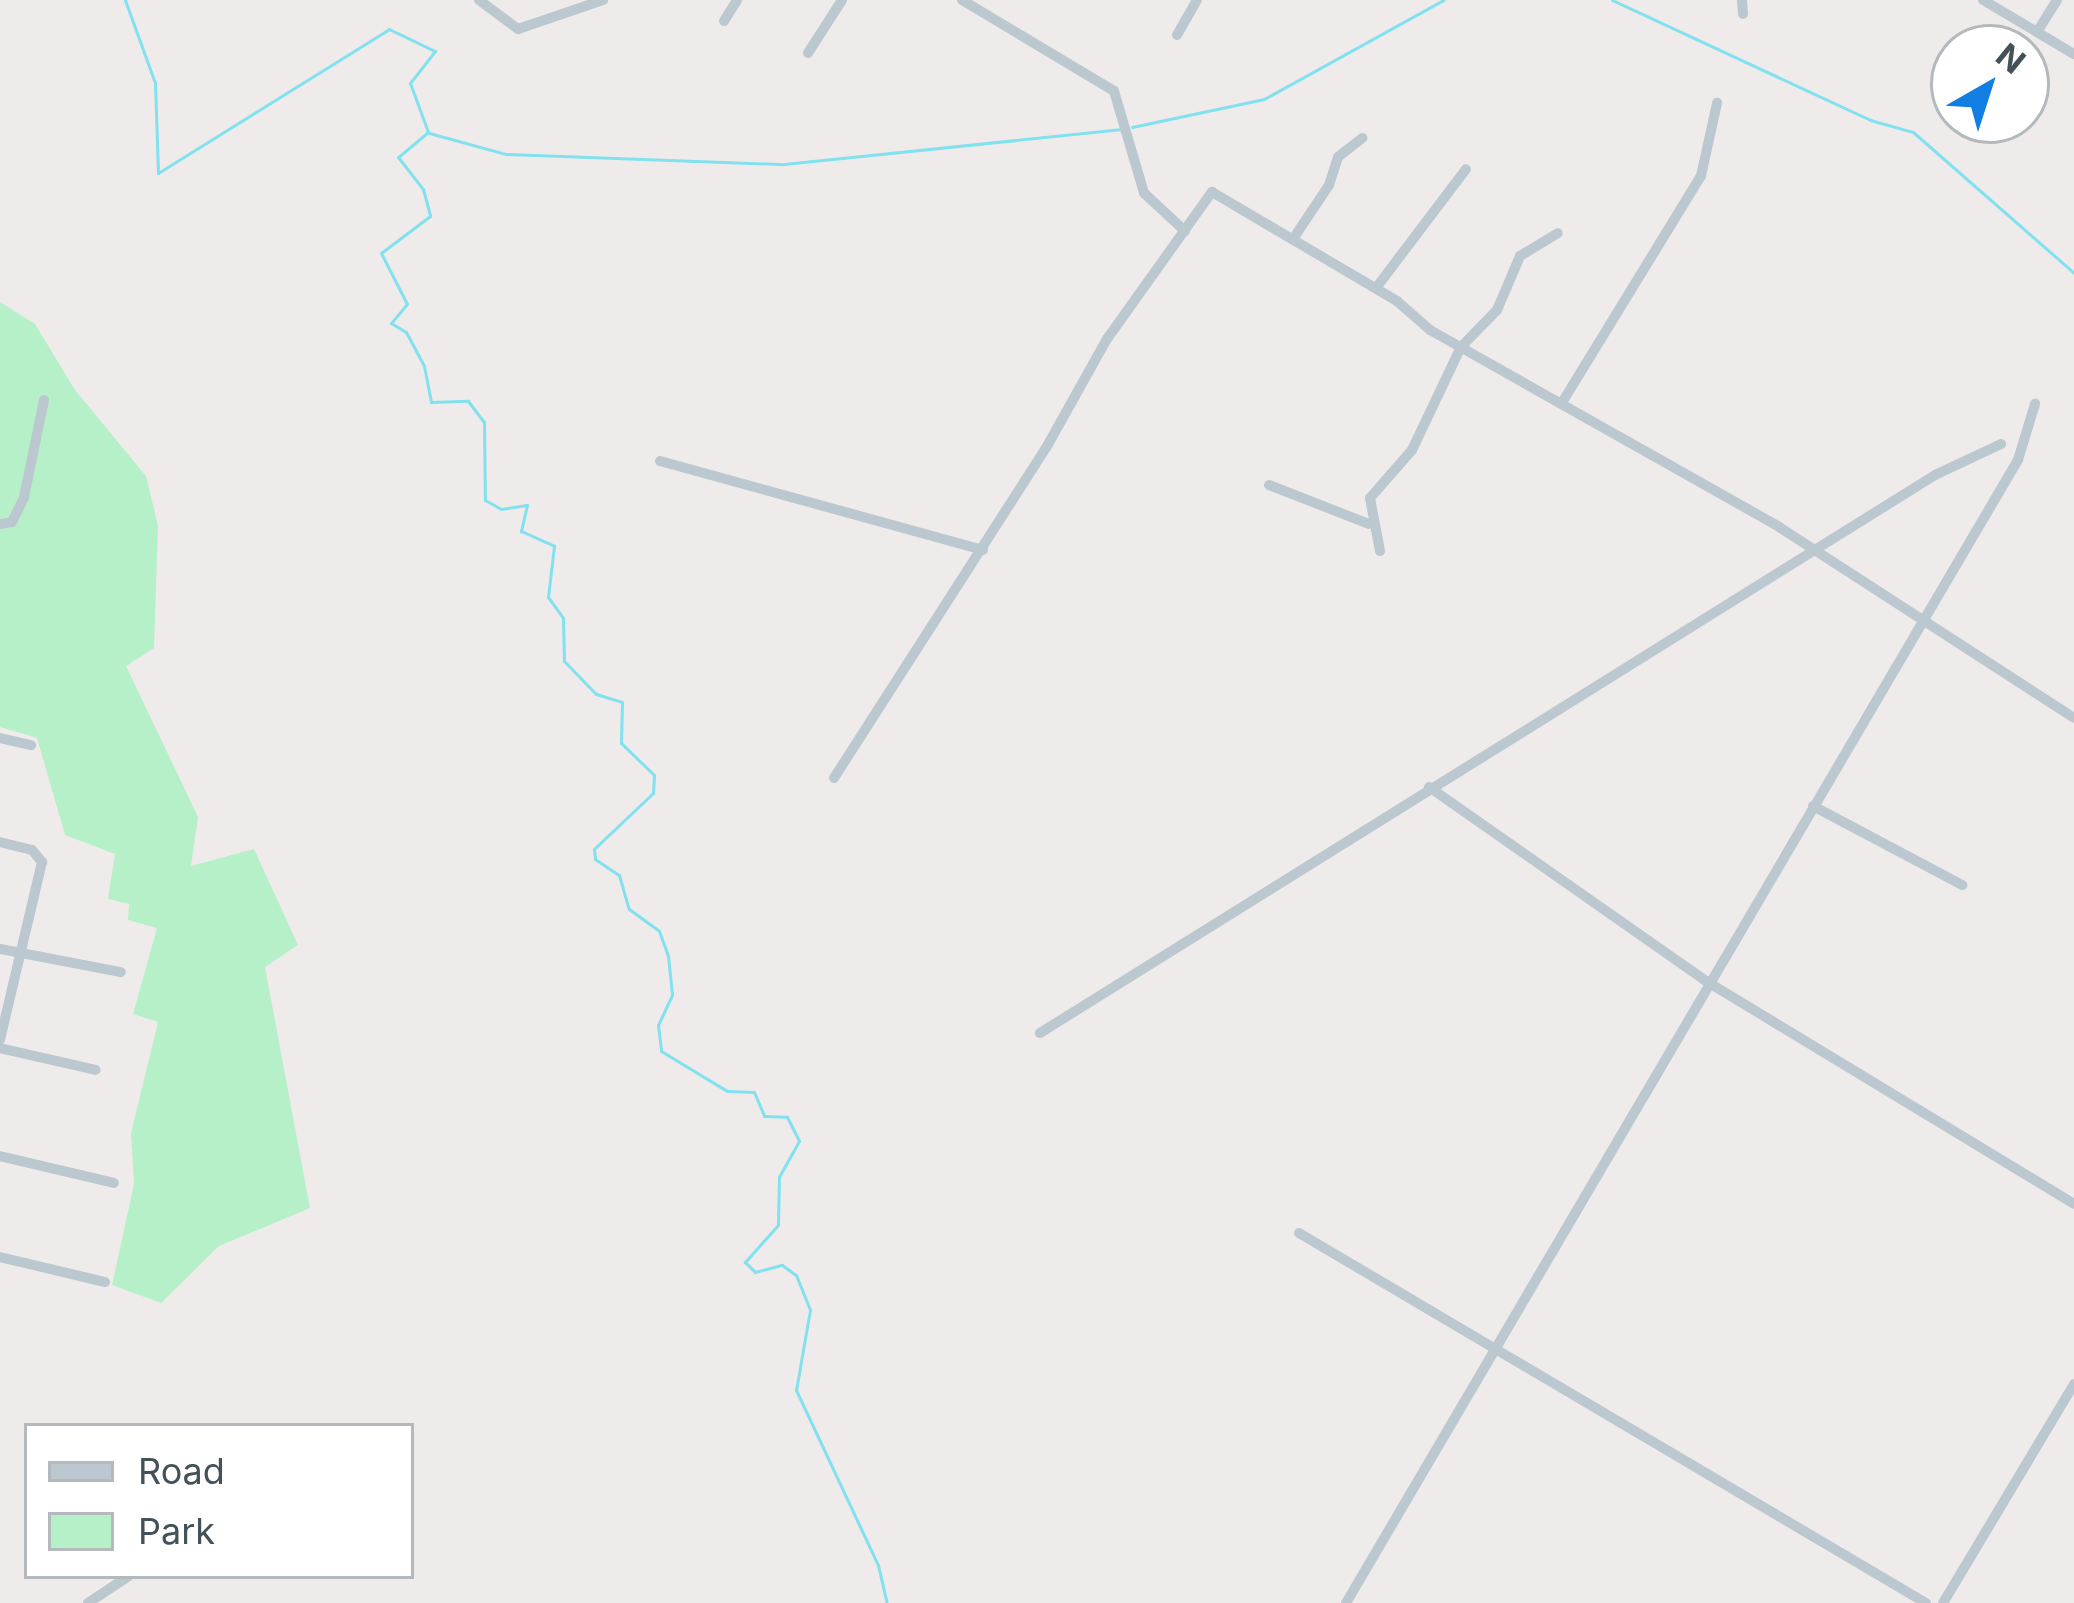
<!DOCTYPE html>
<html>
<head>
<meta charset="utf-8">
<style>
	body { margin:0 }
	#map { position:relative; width:2074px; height:1603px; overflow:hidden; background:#efebeb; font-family:Inter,sans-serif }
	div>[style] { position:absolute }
	.green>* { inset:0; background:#b6f0c8 }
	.stream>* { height:3px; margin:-1.5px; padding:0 1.5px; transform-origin:1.5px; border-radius:1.5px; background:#81e1ef }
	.minor>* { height:10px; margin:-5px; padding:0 5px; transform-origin:5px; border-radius:5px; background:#bbc8cf }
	span { translate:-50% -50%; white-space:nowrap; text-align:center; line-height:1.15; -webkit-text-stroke:12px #fff; paint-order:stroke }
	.legend { position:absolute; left:24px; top:1423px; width:390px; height:156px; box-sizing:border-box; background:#fff; border:3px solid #b4b9bd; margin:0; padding:15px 21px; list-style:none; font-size:36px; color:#435159 }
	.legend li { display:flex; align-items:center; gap:24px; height:60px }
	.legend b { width:60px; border:3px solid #b4b9bd }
	.north { position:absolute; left:1930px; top:24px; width:120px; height:120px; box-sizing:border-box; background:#fff; border:3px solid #b4b9bd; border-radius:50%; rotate:39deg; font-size:33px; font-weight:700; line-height:48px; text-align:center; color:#435159 }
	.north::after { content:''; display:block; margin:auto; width:42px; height:54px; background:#117ee3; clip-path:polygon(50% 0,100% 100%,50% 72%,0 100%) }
</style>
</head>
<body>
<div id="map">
	<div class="green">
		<i style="clip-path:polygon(0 302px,35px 324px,75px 390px,146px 476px,158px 526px,154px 648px,126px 666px,198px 817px,191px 866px,254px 849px,298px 945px,265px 967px,310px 1208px,219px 1246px,161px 1303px,112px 1285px,134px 1184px,131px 1133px,158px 1022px,133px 1014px,157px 928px,128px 920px,129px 904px,108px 899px,115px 854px,65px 835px,37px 738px,0 727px)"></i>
	</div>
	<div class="stream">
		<i style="left:125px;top:0;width:88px;rotate:70.1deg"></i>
		<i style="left:155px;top:83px;width:90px;rotate:88.1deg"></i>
		<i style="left:158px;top:173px;width:272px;rotate:-31.9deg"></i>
		<i style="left:389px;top:29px;width:51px;rotate:25.6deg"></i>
		<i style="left:435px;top:51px;width:41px;rotate:128deg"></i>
		<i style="left:410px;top:83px;width:52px;rotate:69.8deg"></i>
		<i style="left:428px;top:132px;width:39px;rotate:140deg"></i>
		<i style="left:398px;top:157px;width:41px;rotate:52deg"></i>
		<i style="left:423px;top:189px;width:28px;rotate:75deg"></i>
		<i style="left:430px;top:216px;width:61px;rotate:142.9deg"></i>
		<i style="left:381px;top:253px;width:57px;rotate:63deg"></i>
		<i style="left:407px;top:304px;width:25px;rotate:130deg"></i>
		<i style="left:391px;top:323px;width:17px;rotate:31deg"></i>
		<i style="left:406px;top:332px;width:38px;rotate:62deg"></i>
		<i style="left:424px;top:366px;width:37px;rotate:79deg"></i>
		<i style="left:431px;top:402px;width:37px;rotate:-2deg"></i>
		<i style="left:468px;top:401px;width:26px;rotate:53deg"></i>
		<i style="left:484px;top:422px;width:78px;rotate:89.3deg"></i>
		<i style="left:485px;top:500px;width:18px;rotate:29deg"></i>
		<i style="left:501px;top:509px;width:26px;rotate:-9deg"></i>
		<i style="left:527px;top:505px;width:27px;rotate:103deg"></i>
		<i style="left:521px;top:531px;width:36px;rotate:24deg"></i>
		<i style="left:554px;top:546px;width:51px;rotate:96.7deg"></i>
		<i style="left:548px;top:597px;width:26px;rotate:54deg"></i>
		<i style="left:563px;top:618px;width:43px;rotate:88.7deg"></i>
		<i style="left:564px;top:661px;width:46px;rotate:45.9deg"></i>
		<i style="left:596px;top:694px;width:27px;rotate:17deg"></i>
		<i style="left:622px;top:702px;width:41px;rotate:91.4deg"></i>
		<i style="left:621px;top:743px;width:46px;rotate:44.1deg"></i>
		<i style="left:654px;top:775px;width:18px;rotate:93deg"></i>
		<i style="left:653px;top:793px;width:81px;rotate:136.5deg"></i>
		<i style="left:594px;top:849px;width:10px;rotate:84deg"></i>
		<i style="left:595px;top:859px;width:29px;rotate:34deg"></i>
		<i style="left:619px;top:875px;width:35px;rotate:74deg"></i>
		<i style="left:629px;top:909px;width:37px;rotate:36deg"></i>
		<i style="left:659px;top:931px;width:27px;rotate:70deg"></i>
		<i style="left:668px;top:956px;width:39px;rotate:84deg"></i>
		<i style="left:672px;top:995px;width:33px;rotate:115deg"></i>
		<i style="left:658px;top:1025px;width:26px;rotate:83deg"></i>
		<i style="left:661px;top:1051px;width:77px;rotate:31.2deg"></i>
		<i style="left:727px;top:1091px;width:27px;rotate:2deg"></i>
		<i style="left:754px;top:1092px;width:26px;rotate:67deg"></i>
		<i style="left:764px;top:1116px;width:23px;rotate:2deg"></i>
		<i style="left:787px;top:1117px;width:27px;rotate:63deg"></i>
		<i style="left:799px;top:1141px;width:41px;rotate:119.1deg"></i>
		<i style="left:779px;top:1177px;width:48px;rotate:91.2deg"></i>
		<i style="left:778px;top:1225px;width:50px;rotate:131.7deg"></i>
		<i style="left:745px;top:1262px;width:14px;rotate:45deg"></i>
		<i style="left:755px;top:1272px;width:28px;rotate:-15deg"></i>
		<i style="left:782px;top:1265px;width:17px;rotate:36deg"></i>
		<i style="left:796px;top:1275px;width:38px;rotate:68deg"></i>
		<i style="left:810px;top:1310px;width:81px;rotate:99.9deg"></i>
		<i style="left:796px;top:1390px;width:193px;rotate:64.9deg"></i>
		<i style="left:878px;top:1565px;width:39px;rotate:77deg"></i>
		<i style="left:1612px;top:0;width:285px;rotate:24.9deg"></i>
		<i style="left:1870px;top:120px;width:45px;rotate:15.6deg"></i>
		<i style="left:1913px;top:132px;width:214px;rotate:41.2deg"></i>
		<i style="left:1132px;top:127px;width:135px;rotate:-12deg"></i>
		<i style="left:1264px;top:99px;width:205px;rotate:-28.9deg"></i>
		<i style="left:429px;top:133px;width:80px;rotate:15.3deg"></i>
		<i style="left:506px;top:154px;width:278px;rotate:2.1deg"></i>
		<i style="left:784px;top:164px;width:340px;rotate:-5.9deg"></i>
	</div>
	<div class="minor">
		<i style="left:479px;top:0;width:49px;rotate:36.6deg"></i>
		<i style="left:518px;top:29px;width:90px;rotate:-18.8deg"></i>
		<i style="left:962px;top:0;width:177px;rotate:30.9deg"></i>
		<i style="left:1114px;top:91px;width:106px;rotate:73.6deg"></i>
		<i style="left:1144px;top:193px;width:56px;rotate:42.8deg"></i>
		<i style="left:1742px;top:0;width:14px;rotate:86deg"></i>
		<i style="left:1983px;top:0;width:106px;rotate:30.7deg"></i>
		<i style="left:724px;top:21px;width:25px;rotate:-58deg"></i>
		<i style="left:2037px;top:32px;width:38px;rotate:-58deg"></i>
		<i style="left:1177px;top:35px;width:40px;rotate:-60.3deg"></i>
		<i style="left:808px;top:53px;width:63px;rotate:-57.3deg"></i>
		<i style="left:1293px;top:239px;width:65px;rotate:-56.3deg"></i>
		<i style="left:1329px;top:185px;width:29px;rotate:-72deg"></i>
		<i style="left:1338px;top:157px;width:31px;rotate:-38deg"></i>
		<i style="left:1376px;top:288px;width:149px;rotate:-52.9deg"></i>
		<i style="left:1563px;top:401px;width:264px;rotate:-58.5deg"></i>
		<i style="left:1701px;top:176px;width:75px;rotate:-77.6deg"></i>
		<i style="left:660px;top:461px;width:335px;rotate:15.4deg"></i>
		<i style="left:1269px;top:485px;width:107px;rotate:21.3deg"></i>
		<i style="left:0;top:524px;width:12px;rotate:-9deg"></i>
		<i style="left:12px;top:522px;width:28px;rotate:-64deg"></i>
		<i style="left:24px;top:497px;width:99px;rotate:-78.3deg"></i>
		<i style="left:1380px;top:551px;width:54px;rotate:-100.7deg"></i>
		<i style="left:1370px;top:498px;width:64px;rotate:-48.8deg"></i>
		<i style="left:1412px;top:450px;width:114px;rotate:-64.6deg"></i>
		<i style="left:1461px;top:347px;width:52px;rotate:-45.8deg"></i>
		<i style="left:1497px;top:310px;width:59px;rotate:-66.9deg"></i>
		<i style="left:1520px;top:256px;width:44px;rotate:-31.2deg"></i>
		<i style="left:0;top:738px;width:32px;rotate:13deg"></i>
		<i style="left:834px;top:778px;width:392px;rotate:-57.3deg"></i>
		<i style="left:1046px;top:448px;width:125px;rotate:-60.8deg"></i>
		<i style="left:1107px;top:339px;width:181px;rotate:-54.5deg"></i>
		<i style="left:1212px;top:192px;width:215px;rotate:30.5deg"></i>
		<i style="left:1397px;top:301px;width:44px;rotate:41.3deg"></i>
		<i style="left:1430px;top:330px;width:401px;rotate:29.4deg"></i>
		<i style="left:1779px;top:527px;width:351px;rotate:32.9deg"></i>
		<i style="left:1429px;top:787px;width:338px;rotate:35deg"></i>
		<i style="left:1706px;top:981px;width:430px;rotate:31.2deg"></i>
		<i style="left:1813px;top:806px;width:169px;rotate:27.9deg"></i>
		<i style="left:0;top:842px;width:33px;rotate:14deg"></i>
		<i style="left:32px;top:850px;width:16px;rotate:50deg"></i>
		<i style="left:42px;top:862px;width:183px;rotate:103.3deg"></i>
		<i style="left:0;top:949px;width:123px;rotate:10.8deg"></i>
		<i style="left:1040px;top:1033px;width:1055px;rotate:-31.94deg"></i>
		<i style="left:1935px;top:475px;width:73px;rotate:-25.2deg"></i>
		<i style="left:0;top:1048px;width:98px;rotate:12.9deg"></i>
		<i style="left:0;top:1156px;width:117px;rotate:13.3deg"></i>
		<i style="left:1299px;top:1233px;width:728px;rotate:30.55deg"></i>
		<i style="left:0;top:1257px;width:108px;rotate:13.4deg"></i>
		<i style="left:88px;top:1603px;width:49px;rotate:-33.4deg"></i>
		<i style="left:1346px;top:1603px;width:1326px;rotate:-59.55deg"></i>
		<i style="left:2018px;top:460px;width:59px;rotate:-73.1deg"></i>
		<i style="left:1943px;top:1603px;width:255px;rotate:-59.1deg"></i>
	</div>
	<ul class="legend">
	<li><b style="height:15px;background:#bbc8cf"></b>Road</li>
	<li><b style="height:33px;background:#b6f0c8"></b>Park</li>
	</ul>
	<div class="north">N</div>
</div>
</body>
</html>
